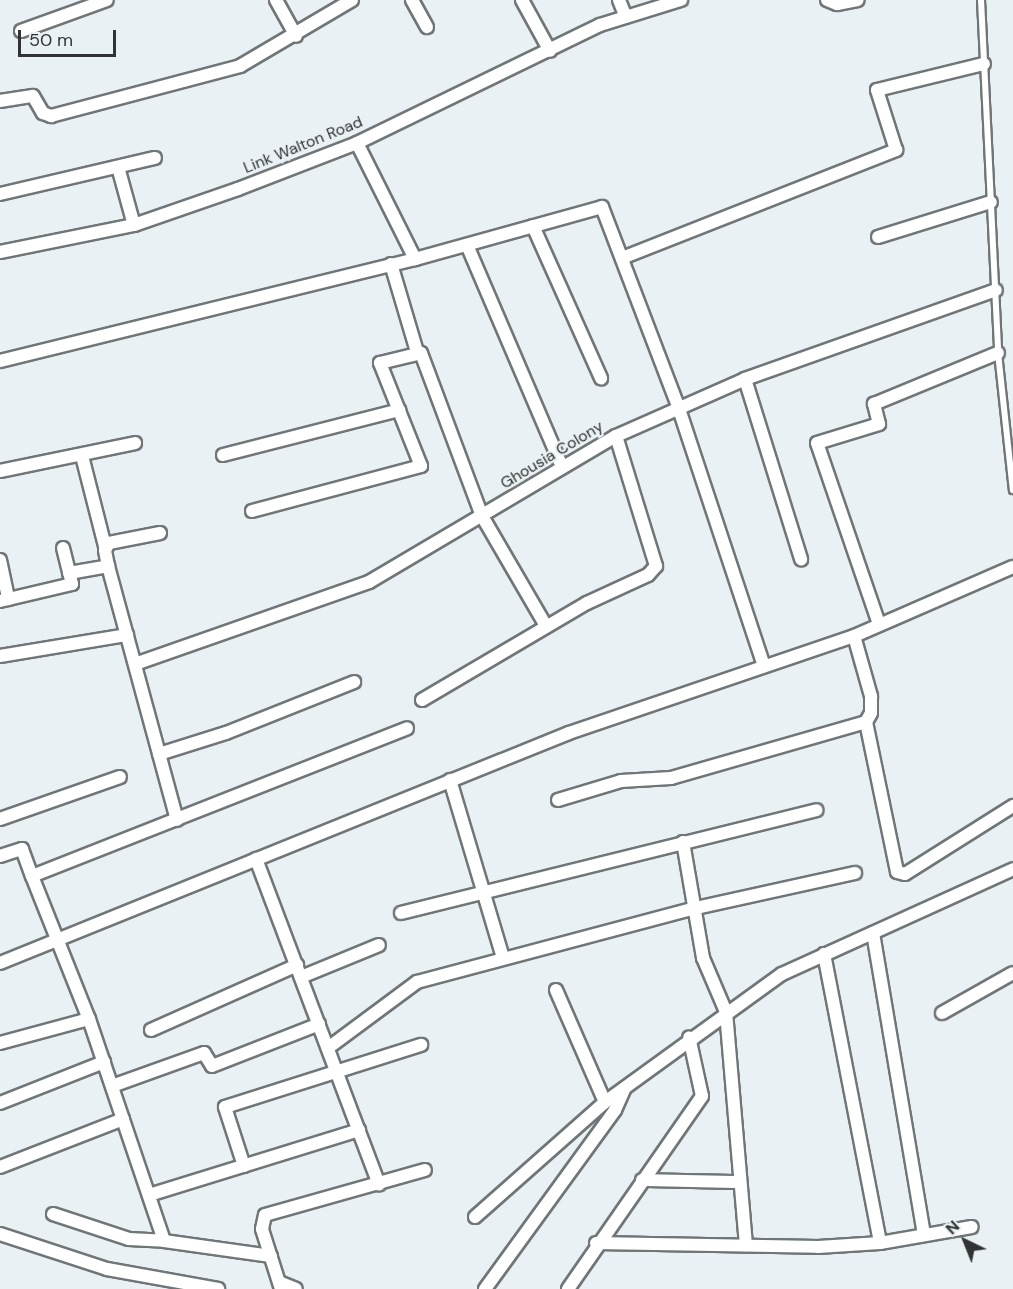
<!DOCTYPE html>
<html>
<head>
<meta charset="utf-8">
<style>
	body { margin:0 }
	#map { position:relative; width:1013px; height:1289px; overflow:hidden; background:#eaf1f4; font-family:"DM Sans",sans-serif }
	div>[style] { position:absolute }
	.roads { filter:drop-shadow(2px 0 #707678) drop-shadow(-2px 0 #707678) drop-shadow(0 2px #707678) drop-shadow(0 -2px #707678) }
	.service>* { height:6px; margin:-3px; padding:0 3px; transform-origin:3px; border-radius:3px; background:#fff }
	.minor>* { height:12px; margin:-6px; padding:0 6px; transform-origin:6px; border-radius:6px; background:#fff }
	span { translate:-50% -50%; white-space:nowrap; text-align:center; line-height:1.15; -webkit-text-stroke:4.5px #eaf1f4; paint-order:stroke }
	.street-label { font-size:16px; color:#313334 }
	.north { position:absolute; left:935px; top:1211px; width:60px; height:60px; -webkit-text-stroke:4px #eaf1f4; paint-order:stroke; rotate:317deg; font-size:16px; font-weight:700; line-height:24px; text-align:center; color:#313334 }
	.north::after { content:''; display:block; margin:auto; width:21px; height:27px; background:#313334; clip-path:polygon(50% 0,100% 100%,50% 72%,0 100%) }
	.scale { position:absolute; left:18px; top:30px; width:98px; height:27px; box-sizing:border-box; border:3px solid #313334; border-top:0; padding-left:8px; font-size:18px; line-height:21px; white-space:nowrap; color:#313334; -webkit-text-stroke:4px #eaf1f4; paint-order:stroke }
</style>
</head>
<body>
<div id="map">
	<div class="roads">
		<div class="service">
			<i style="left:981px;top:0;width:353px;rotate:87.2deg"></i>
			<i style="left:998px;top:353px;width:138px;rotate:83.8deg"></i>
		</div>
		<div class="minor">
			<i style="left:276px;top:0;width:41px;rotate:60.9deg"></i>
			<i style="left:412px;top:0;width:31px;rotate:61deg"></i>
			<i style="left:522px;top:0;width:58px;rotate:61.2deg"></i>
			<i style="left:619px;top:0;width:18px;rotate:68deg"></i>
			<i style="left:827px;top:0;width:11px;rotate:22deg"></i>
			<i style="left:837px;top:4px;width:21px;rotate:-11deg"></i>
			<i style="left:21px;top:31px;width:91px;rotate:-19.8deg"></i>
			<i style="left:0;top:101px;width:33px;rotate:-9deg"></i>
			<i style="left:33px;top:96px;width:20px;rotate:60deg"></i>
			<i style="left:43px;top:113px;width:9px;rotate:21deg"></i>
			<i style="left:51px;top:116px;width:196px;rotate:-14.8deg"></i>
			<i style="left:240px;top:66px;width:130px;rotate:-30.5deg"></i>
			<i style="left:357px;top:143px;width:130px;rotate:63.4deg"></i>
			<i style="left:118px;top:167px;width:60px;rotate:74.6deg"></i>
			<i style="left:0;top:194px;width:159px;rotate:-13.1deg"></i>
			<i style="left:533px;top:226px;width:167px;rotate:65.9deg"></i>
			<i style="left:878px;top:237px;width:118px;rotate:-17.2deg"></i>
			<i style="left:467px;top:245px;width:241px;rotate:66.8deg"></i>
			<i style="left:0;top:252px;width:137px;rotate:-11.4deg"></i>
			<i style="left:134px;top:225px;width:110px;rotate:-19.1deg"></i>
			<i style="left:238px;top:189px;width:128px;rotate:-21.1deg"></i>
			<i style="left:357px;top:143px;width:270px;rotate:-25.9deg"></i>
			<i style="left:600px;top:25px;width:85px;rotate:-17.2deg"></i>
			<i style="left:622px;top:258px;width:295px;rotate:-21.5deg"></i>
			<i style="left:896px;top:150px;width:63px;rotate:-107.6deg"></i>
			<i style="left:877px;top:90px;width:110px;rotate:-13.7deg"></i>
			<i style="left:391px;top:264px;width:92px;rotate:73.5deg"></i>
			<i style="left:0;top:361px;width:427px;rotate:-13.8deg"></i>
			<i style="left:415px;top:259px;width:194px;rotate:-15.5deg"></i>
			<i style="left:602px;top:207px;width:216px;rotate:69.1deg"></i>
			<i style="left:679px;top:409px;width:271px;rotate:71.7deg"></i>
			<i style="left:745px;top:379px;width:189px;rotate:72.7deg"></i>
			<i style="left:223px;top:455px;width:182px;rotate:-14.3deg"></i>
			<i style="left:82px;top:456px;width:93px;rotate:75.7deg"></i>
			<i style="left:0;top:471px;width:138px;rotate:-11.7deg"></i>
			<i style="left:252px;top:511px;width:175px;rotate:-14.9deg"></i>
			<i style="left:421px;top:466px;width:111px;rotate:-111.7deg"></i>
			<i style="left:380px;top:363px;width:42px;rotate:-13.7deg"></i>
			<i style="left:421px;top:353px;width:174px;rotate:69.5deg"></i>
			<i style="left:482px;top:516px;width:127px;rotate:59.8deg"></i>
			<i style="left:0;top:560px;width:40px;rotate:78deg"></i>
			<i style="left:108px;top:566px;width:16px;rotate:-101deg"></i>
			<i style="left:105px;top:550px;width:8px;rotate:-60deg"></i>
			<i style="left:109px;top:543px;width:52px;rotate:-11.1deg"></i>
			<i style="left:69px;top:573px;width:40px;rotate:-10deg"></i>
			<i style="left:108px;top:566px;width:263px;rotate:74.8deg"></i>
			<i style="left:0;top:601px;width:74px;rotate:-13.3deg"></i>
			<i style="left:72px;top:584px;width:37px;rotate:-104deg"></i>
			<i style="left:879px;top:624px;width:191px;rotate:-108.9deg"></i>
			<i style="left:817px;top:443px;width:65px;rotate:-17deg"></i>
			<i style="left:879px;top:424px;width:21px;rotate:-104deg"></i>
			<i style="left:874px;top:404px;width:134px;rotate:-22.4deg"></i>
			<i style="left:0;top:656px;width:129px;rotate:-9.4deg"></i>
			<i style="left:135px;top:664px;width:248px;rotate:-19.3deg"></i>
			<i style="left:369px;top:582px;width:287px;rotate:-30.6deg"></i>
			<i style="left:616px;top:436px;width:141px;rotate:-23.8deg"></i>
			<i style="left:745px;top:379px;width:266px;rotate:-19.5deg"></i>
			<i style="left:422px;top:700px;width:191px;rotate:-30.5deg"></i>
			<i style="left:587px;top:603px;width:67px;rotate:-24.7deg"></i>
			<i style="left:648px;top:575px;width:12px;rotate:-48deg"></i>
			<i style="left:656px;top:566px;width:136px;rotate:-107.1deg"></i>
			<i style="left:866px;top:722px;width:153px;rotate:78.3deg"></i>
			<i style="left:897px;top:872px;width:8px;rotate:14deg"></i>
			<i style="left:905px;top:874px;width:128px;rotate:-32.2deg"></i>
			<i style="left:159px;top:754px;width:70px;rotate:-17.4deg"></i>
			<i style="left:226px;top:733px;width:138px;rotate:-21.7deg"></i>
			<i style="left:450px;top:780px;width:186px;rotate:73.4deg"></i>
			<i style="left:558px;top:800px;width:66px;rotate:-16.8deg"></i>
			<i style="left:621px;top:781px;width:50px;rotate:-3.4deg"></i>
			<i style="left:671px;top:778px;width:203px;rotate:-16deg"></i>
			<i style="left:866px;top:722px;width:10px;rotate:-61deg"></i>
			<i style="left:871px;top:713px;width:17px;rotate:-90deg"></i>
			<i style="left:871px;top:696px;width:62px;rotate:-105.8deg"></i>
			<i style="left:0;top:819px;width:127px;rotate:-19.3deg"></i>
			<i style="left:683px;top:842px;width:118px;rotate:80.2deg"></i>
			<i style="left:703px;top:958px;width:59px;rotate:66.9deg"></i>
			<i style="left:726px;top:1012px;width:234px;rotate:85.1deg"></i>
			<i style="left:0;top:856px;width:23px;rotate:-18deg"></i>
			<i style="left:22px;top:849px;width:29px;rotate:70deg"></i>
			<i style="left:32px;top:876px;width:403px;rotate:-21.5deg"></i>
			<i style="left:256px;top:859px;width:348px;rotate:69.3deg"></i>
			<i style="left:32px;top:876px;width:154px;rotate:68.3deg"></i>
			<i style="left:89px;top:1019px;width:234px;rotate:71.3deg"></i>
			<i style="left:164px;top:1241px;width:108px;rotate:8deg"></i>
			<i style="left:401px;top:913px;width:428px;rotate:-13.9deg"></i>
			<i style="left:873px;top:933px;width:306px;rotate:80.4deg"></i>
			<i style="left:824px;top:954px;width:294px;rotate:79deg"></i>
			<i style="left:0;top:963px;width:614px;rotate:-22.01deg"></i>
			<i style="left:569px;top:733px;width:301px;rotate:-18.8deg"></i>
			<i style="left:854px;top:636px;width:173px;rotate:-23.5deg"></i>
			<i style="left:301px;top:977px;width:84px;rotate:-22.3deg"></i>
			<i style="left:556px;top:990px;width:122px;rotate:66.4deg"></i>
			<i style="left:942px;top:1013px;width:81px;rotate:-29.4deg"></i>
			<i style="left:151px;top:1030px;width:160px;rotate:-24deg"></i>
			<i style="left:0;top:1043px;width:92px;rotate:-15.1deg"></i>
			<i style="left:328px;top:1048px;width:111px;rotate:-36.6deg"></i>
			<i style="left:417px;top:982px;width:284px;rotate:-14.9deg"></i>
			<i style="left:691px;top:909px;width:168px;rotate:-12.4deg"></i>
			<i style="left:112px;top:1086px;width:98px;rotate:-19.7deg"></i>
			<i style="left:204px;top:1053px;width:15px;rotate:58deg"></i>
			<i style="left:212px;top:1066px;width:115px;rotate:-21.4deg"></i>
			<i style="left:0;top:1103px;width:112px;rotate:-21.5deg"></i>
			<i style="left:244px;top:1166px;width:62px;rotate:-107.9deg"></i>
			<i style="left:225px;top:1107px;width:206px;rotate:-17.6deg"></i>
			<i style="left:0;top:1167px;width:132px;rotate:-21.3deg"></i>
			<i style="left:642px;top:1180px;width:98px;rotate:1.2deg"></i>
			<i style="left:149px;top:1195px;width:220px;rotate:-17.2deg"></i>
			<i style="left:53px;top:1214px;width:80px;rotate:18.2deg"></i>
			<i style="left:129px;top:1239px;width:35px;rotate:3deg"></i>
			<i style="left:475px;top:1217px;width:174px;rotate:-41.5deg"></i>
			<i style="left:605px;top:1102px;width:218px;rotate:-35.9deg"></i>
			<i style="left:782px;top:974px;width:254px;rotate:-24.4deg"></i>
			<i style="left:0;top:1234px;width:113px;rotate:18.1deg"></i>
			<i style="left:107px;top:1269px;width:113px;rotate:10.2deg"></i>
			<i style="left:596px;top:1243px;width:222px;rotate:1deg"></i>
			<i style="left:818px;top:1247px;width:62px;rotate:-3.7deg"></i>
			<i style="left:880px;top:1243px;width:93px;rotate:-9.9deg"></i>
			<i style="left:279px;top:1282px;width:18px;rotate:22deg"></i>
			<i style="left:281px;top:1289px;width:63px;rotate:-107.6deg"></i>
			<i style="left:262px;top:1229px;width:14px;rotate:-78deg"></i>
			<i style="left:265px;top:1215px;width:166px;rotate:-15.7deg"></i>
			<i style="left:485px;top:1289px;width:221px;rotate:-54deg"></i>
			<i style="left:615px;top:1110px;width:24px;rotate:-66deg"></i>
			<i style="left:568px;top:1289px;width:235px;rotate:-55.2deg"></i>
			<i style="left:702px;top:1096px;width:60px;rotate:-102.4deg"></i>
		</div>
	</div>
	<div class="street-label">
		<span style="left:303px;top:145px;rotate:-22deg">Link Walton Road</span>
		<span style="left:552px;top:455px;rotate:-31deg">Ghousia Colony</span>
	</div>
	<div class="north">N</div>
	<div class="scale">50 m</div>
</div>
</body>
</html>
